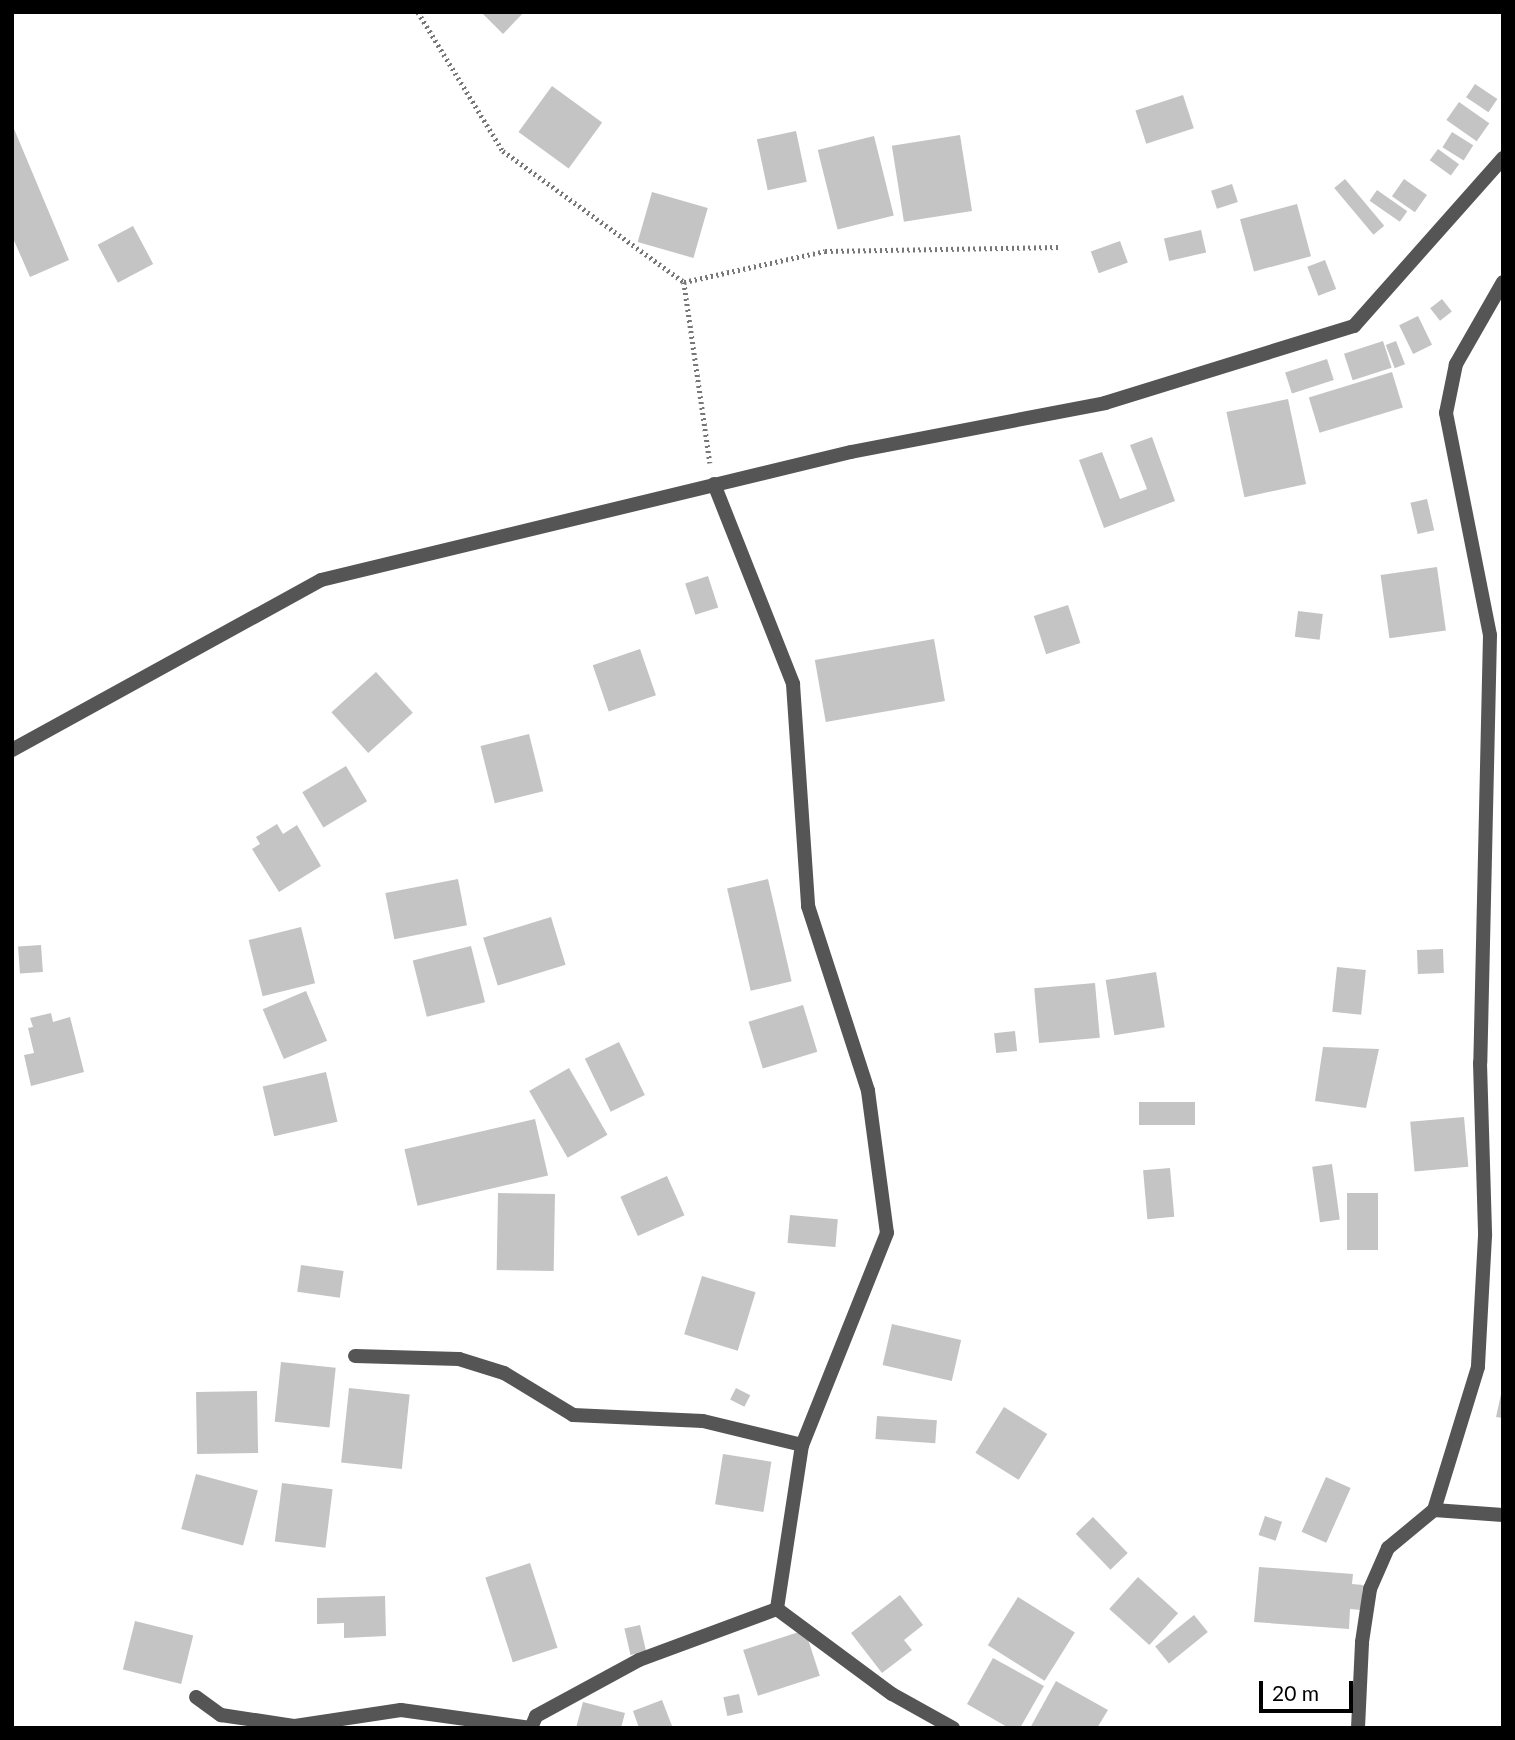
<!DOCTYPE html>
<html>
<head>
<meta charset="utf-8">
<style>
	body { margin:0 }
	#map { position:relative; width:1515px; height:1740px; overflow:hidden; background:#fff; font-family:Lato,sans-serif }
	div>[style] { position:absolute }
	.building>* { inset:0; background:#c4c4c4; transform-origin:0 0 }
	.path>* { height:4.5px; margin-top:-2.25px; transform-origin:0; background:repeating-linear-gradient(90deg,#777 0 2px,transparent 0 5.5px) }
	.minor>* { height:14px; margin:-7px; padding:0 7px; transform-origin:7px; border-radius:7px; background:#555 }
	span { translate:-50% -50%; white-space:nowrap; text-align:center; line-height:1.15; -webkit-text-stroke:5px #fff; paint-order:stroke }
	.frame { position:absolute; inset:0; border:14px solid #000; pointer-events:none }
	.scale { position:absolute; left:1259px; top:1681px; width:94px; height:32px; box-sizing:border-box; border:4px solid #000; border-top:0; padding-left:9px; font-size:21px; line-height:24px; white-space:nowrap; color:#000; -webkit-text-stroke:5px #fff; paint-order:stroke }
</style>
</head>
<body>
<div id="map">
	<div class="building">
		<i style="clip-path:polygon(481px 12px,524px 12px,503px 34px)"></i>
		<i style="left:1475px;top:84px;width:27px;height:16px;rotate:34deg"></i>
		<i style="left:552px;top:86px;width:62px;height:57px;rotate:36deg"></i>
		<i style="left:1183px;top:95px;width:35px;height:50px;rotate:72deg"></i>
		<i style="left:1459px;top:102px;width:37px;height:22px;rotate:35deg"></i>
		<i style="clip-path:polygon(12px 124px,69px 260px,30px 277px,12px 236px)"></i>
		<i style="left:796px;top:131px;width:52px;height:40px;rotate:78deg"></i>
		<i style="left:1452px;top:132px;width:25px;height:18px;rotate:32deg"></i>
		<i style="left:960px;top:135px;width:77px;height:69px;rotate:81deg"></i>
		<i style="left:874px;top:136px;width:82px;height:58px;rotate:76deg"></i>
		<i style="left:1438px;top:149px;width:26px;height:14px;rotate:36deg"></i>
		<i style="left:1345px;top:179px;width:61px;height:14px;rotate:50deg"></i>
		<i style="left:1404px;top:179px;width:28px;height:21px;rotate:35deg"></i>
		<i style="left:1232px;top:184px;width:19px;height:22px;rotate:72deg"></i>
		<i style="left:1377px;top:190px;width:37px;height:13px;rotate:35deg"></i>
		<i style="left:652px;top:192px;width:58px;height:52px;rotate:16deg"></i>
		<i style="left:1297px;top:204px;width:54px;height:59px;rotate:75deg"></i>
		<i style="left:133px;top:226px;width:43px;height:40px;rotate:62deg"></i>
		<i style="left:1201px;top:230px;width:23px;height:38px;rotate:77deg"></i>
		<i style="left:1120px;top:241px;width:23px;height:31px;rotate:70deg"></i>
		<i style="left:1325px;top:260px;width:31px;height:19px;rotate:69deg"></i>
		<i style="left:1442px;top:299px;width:16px;height:15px;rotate:52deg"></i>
		<i style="left:1418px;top:316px;width:32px;height:21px;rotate:64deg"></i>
		<i style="left:1383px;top:341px;width:28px;height:41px;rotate:72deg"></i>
		<i style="left:1396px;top:341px;width:25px;height:11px;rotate:69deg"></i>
		<i style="left:1327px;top:359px;width:22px;height:44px;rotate:72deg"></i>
		<i style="left:1392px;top:372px;width:37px;height:87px;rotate:73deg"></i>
		<i style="left:1288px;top:399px;width:87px;height:63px;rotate:78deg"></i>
		<i style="clip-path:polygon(1152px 437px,1175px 501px,1104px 528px,1079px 460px,1102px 452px,1120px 499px,1147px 489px,1130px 445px)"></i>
		<i style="left:1427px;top:499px;width:32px;height:17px;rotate:77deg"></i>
		<i style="left:1437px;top:567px;width:64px;height:57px;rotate:82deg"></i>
		<i style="left:708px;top:576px;width:33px;height:24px;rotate:72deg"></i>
		<i style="left:1068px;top:605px;width:40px;height:36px;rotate:72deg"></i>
		<i style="left:1298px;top:611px;width:25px;height:26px;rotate:7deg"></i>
		<i style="left:934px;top:639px;width:63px;height:121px;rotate:80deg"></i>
		<i style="left:640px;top:649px;width:49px;height:50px;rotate:71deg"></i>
		<i style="left:376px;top:672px;width:55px;height:60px;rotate:48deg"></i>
		<i style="left:529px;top:734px;width:59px;height:50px;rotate:76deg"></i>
		<i style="left:346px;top:766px;width:41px;height:51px;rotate:59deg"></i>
		<i style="clip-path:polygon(277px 824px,283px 834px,297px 825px,321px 866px,279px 892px,252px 849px,260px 844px,256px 837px)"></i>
		<i style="left:458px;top:879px;width:47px;height:74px;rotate:79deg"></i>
		<i style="left:768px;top:879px;width:105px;height:42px;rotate:77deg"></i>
		<i style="left:551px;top:917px;width:50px;height:71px;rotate:73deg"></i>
		<i style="left:301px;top:927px;width:58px;height:54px;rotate:76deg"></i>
		<i style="left:41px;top:945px;width:27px;height:23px;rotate:86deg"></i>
		<i style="left:471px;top:946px;width:58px;height:60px;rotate:76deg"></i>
		<i style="left:1443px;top:949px;width:24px;height:26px;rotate:88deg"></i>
		<i style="left:1337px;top:967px;width:29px;height:45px;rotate:6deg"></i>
		<i style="left:1156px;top:972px;width:56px;height:51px;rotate:81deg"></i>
		<i style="left:1095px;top:983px;width:55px;height:61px;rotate:85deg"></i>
		<i style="left:306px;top:991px;width:54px;height:47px;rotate:67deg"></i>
		<i style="left:803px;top:1005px;width:49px;height:57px;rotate:73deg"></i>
		<i style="clip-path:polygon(51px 1013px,53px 1022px,70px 1017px,84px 1072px,31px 1086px,24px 1055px,34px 1053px,28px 1028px,33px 1027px,30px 1018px)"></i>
		<i style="left:1015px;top:1031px;width:20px;height:21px;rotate:84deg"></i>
		<i style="left:619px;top:1042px;width:59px;height:38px;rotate:64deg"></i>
		<i style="clip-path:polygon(1323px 1047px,1379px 1049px,1366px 1108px,1315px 1101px)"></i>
		<i style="left:569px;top:1068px;width:77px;height:46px;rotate:60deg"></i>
		<i style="left:326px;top:1072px;width:51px;height:65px;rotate:77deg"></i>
		<i style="left:1195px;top:1102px;width:23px;height:56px;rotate:90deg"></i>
		<i style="left:1464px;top:1117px;width:50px;height:54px;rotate:85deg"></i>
		<i style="left:535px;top:1119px;width:58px;height:134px;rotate:77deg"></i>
		<i style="left:1332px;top:1164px;width:56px;height:20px;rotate:82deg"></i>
		<i style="left:1170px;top:1168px;width:49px;height:27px;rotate:85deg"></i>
		<i style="left:667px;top:1176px;width:43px;height:51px;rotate:66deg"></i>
		<i style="left:498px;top:1193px;width:57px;height:77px;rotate:1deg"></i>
		<i style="left:1378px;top:1193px;width:57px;height:31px;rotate:90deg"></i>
		<i style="left:790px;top:1215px;width:48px;height:28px;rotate:5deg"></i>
		<i style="left:301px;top:1265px;width:43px;height:27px;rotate:8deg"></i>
		<i style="left:702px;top:1276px;width:56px;height:61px;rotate:17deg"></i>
		<i style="left:892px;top:1324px;width:71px;height:42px;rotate:13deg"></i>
		<i style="left:281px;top:1362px;width:55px;height:60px;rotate:6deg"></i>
		<i style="clip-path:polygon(1503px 1385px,1503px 1418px,1496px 1417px)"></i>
		<i style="left:349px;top:1388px;width:61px;height:75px;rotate:6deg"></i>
		<i style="left:736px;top:1388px;width:16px;height:13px;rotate:27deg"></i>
		<i style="left:257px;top:1391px;width:62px;height:61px;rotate:89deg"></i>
		<i style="left:1004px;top:1407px;width:51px;height:54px;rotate:32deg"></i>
		<i style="left:877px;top:1416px;width:60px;height:23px;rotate:4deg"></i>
		<i style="left:723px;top:1454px;width:49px;height:51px;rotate:9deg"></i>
		<i style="left:196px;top:1474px;width:64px;height:57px;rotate:15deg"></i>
		<i style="left:1326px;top:1477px;width:27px;height:60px;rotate:24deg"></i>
		<i style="left:282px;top:1483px;width:51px;height:59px;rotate:7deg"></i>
		<i style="left:1265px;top:1516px;width:18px;height:20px;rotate:19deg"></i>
		<i style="left:1093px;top:1517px;width:50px;height:24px;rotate:46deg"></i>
		<i style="left:530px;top:1563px;width:89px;height:47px;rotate:72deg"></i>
		<i style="clip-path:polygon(1259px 1567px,1353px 1574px,1352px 1584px,1363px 1585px,1361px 1610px,1350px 1609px,1349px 1629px,1254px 1622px)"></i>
		<i style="left:1138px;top:1577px;width:54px;height:43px;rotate:42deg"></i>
		<i style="clip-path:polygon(900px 1595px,923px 1625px,904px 1640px,912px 1650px,882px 1673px,851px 1633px)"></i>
		<i style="clip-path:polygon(385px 1596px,386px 1636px,344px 1638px,344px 1623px,317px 1624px,317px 1598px)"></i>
		<i style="left:1018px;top:1597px;width:67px;height:57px;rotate:32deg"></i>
		<i style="left:1194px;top:1615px;width:22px;height:50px;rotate:51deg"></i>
		<i style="left:135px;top:1621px;width:60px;height:50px;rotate:14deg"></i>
		<i style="left:640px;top:1625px;width:27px;height:16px;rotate:77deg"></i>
		<i style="left:805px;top:1630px;width:48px;height:65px;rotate:72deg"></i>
		<i style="clip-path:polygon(993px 1658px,1044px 1686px,1020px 1728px,1009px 1728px,967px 1704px)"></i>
		<i style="clip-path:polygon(1056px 1681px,1108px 1710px,1097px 1728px,1030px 1728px)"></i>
		<i style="left:739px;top:1694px;width:19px;height:16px;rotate:78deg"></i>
		<i style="clip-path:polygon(662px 1700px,672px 1726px,639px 1728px,633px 1711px)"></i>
		<i style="clip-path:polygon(583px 1702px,625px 1713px,621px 1728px,576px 1728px)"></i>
	</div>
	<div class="path">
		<i style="left:418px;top:12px;width:163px;rotate:58.6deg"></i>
		<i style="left:503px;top:151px;width:223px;rotate:35.9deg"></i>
		<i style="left:684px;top:282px;width:183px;rotate:81.8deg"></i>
		<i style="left:684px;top:282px;width:144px;rotate:-12.4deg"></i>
		<i style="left:825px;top:251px;width:234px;rotate:-1deg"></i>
	</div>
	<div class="minor">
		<i style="left:1503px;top:282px;width:95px;rotate:119.8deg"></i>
		<i style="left:1456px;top:364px;width:50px;rotate:101.5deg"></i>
		<i style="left:1446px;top:413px;width:226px;rotate:78.8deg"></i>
		<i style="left:1490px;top:635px;width:428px;rotate:91.3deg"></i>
		<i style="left:1480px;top:1063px;width:173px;rotate:88.3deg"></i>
		<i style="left:1485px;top:1236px;width:131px;rotate:93.1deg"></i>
		<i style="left:1478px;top:1367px;width:150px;rotate:107.1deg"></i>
		<i style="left:1434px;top:1510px;width:69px;rotate:4.1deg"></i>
		<i style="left:714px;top:484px;width:215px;rotate:68.4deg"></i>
		<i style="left:793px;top:684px;width:223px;rotate:86.1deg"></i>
		<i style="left:808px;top:906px;width:194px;rotate:72deg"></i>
		<i style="left:868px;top:1091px;width:143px;rotate:82.4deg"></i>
		<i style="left:887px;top:1233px;width:228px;rotate:111.8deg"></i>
		<i style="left:802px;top:1445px;width:166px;rotate:98.7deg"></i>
		<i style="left:12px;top:750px;width:353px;rotate:-28.8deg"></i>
		<i style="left:321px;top:580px;width:545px;rotate:-13.58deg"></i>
		<i style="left:851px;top:452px;width:259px;rotate:-10.9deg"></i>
		<i style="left:1105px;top:403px;width:261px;rotate:-17.2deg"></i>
		<i style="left:1354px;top:326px;width:225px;rotate:-48.4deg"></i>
		<i style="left:355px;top:1356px;width:104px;rotate:1.7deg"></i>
		<i style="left:459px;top:1359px;width:47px;rotate:17.3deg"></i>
		<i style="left:504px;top:1373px;width:81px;rotate:31.3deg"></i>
		<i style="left:573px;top:1415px;width:130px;rotate:2.6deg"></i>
		<i style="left:703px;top:1421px;width:102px;rotate:13.6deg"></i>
		<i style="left:777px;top:1609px;width:143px;rotate:36.5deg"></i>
		<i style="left:892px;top:1694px;width:70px;rotate:29.1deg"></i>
		<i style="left:196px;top:1697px;width:31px;rotate:36deg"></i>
		<i style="left:221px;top:1715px;width:75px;rotate:8.5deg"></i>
		<i style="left:295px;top:1726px;width:107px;rotate:-8.6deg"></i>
		<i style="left:401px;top:1710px;width:131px;rotate:7.9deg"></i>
		<i style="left:531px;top:1728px;width:13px;rotate:-67deg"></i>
		<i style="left:536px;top:1716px;width:117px;rotate:-28.5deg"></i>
		<i style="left:639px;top:1660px;width:147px;rotate:-20.3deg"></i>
		<i style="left:1358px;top:1728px;width:86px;rotate:-87.3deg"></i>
		<i style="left:1362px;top:1642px;width:54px;rotate:-81.4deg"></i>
		<i style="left:1370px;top:1589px;width:45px;rotate:-66.3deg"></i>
		<i style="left:1388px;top:1548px;width:60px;rotate:-39.6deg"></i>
	</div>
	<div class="frame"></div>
	<div class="scale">20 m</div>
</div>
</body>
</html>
